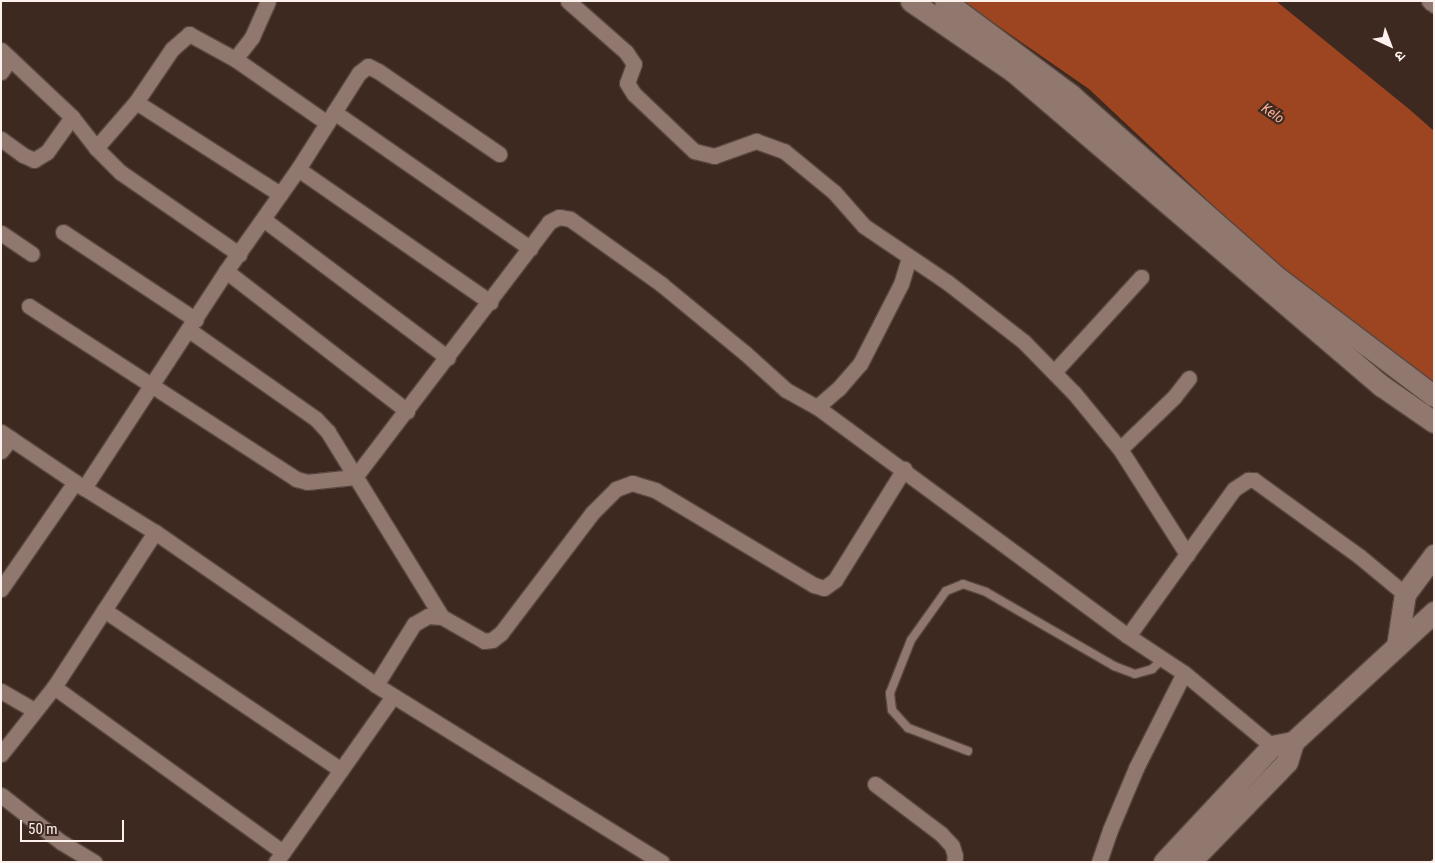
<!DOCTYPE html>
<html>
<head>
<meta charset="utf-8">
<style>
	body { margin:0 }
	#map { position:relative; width:1435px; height:863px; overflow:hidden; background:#3e2921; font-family:"Roboto Condensed","Noto Sans Devanagari",sans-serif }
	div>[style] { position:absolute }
	.water>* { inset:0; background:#9d4521 }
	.roads { filter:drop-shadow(1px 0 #584740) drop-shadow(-1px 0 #584740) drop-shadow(0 1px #584740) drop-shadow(0 -1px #584740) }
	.lane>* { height:8px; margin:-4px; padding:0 4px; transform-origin:4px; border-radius:4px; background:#91786e }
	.street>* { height:15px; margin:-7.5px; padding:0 7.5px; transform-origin:7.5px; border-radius:7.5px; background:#91786e }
	.secondary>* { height:21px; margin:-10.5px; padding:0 10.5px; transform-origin:10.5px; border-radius:10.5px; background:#91786e }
	.rail>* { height:4px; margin-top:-2px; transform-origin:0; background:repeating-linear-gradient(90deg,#aa9a94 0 9px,transparent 0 18px) }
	span { translate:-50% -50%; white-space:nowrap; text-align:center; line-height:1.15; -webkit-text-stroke:4.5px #3e2921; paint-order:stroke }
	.water-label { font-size:14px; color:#fcb297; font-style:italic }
	.frame { position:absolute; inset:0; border:2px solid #fdf1ed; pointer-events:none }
	.north { position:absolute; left:1365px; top:20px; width:50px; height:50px; -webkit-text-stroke:4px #3e2921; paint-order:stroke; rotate:137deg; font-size:14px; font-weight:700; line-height:20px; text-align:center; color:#fdf1ed }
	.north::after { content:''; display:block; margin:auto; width:18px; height:22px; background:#fdf1ed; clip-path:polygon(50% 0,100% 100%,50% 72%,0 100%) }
	.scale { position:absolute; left:20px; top:820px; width:104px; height:22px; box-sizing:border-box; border:2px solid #fdf1ed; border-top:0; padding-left:6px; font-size:15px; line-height:18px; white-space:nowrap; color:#fdf1ed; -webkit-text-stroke:4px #3e2921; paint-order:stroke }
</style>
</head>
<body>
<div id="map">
	<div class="water">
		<i style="clip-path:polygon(962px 1px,1276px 1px,1409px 109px,1434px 131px,1434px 393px,1333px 318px,1089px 89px)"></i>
	</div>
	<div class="roads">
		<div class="lane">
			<i style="left:968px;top:751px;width:64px;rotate:-159deg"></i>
			<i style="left:908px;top:728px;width:24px;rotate:-132deg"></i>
			<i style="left:892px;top:710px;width:17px;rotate:-97deg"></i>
			<i style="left:890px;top:693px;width:57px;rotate:-68.4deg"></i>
			<i style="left:911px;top:640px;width:60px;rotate:-54.5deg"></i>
			<i style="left:946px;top:591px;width:18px;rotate:-22deg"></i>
			<i style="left:963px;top:584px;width:24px;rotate:19deg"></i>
			<i style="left:986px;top:592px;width:148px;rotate:30deg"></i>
			<i style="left:1114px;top:666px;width:22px;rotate:21deg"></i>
			<i style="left:1135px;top:674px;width:18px;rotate:-16deg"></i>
			<i style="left:1152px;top:669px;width:15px;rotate:-42deg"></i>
		</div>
		<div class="street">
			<i style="left:568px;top:1px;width:77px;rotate:41.3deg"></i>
			<i style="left:626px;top:52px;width:14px;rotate:56deg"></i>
			<i style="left:634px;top:64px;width:20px;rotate:110deg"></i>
			<i style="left:627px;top:83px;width:13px;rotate:58deg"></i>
			<i style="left:634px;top:94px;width:83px;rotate:43.5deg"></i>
			<i style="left:694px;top:151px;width:21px;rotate:14deg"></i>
			<i style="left:714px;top:156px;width:45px;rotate:-19.7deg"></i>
			<i style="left:756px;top:141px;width:30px;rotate:20deg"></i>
			<i style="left:784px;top:151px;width:65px;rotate:39.4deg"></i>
			<i style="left:834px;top:192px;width:45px;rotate:48.6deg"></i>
			<i style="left:864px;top:226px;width:100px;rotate:34deg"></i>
			<i style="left:947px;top:282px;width:98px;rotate:37.9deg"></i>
			<i style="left:1024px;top:342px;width:71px;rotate:45.6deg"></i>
			<i style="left:1074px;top:393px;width:72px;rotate:50.6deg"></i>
			<i style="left:1120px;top:449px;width:125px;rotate:57.5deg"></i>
			<i style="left:1429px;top:1px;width:6px;rotate:39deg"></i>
			<i style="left:1px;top:50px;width:98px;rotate:43.3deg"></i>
			<i style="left:72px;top:117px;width:39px;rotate:52deg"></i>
			<i style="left:96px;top:148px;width:61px;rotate:-49deg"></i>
			<i style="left:136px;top:102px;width:64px;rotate:-55.8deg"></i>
			<i style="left:172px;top:49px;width:23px;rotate:-41deg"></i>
			<i style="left:189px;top:34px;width:52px;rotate:28.5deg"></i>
			<i style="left:235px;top:59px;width:112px;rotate:34.8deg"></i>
			<i style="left:235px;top:59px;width:28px;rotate:-52deg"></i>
			<i style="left:252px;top:37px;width:39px;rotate:-66deg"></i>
			<i style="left:1px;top:72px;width:16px;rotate:-55deg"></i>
			<i style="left:136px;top:102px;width:171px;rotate:32.6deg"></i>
			<i style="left:334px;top:112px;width:239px;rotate:34.8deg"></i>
			<i style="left:1px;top:139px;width:27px;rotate:36deg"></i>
			<i style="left:23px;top:155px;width:12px;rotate:24deg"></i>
			<i style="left:34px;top:160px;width:15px;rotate:-32deg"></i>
			<i style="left:47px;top:152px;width:43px;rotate:-54.5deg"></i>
			<i style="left:96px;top:148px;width:34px;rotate:45deg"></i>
			<i style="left:120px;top:172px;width:145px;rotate:34.6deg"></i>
			<i style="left:298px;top:169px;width:234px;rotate:34.7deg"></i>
			<i style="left:263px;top:219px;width:231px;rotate:36.9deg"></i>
			<i style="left:63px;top:232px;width:159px;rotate:33.5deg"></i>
			<i style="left:1px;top:233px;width:37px;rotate:34deg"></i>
			<i style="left:226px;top:271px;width:229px;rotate:37.7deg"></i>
			<i style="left:29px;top:306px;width:318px;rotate:32.9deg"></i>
			<i style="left:296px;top:479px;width:11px;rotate:15deg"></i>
			<i style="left:307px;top:482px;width:48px;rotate:-5.9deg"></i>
			<i style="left:355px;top:477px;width:320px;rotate:-52.7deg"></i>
			<i style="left:549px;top:222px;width:11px;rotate:-27deg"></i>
			<i style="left:559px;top:217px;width:11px;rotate:10deg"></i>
			<i style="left:570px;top:219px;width:112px;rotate:35.5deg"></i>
			<i style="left:661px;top:284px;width:109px;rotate:39.4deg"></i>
			<i style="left:745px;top:353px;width:55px;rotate:42.1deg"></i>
			<i style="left:786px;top:390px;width:35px;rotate:29deg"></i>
			<i style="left:817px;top:407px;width:386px;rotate:36.4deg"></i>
			<i style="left:1128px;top:636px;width:67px;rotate:33.5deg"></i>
			<i style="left:1184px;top:673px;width:114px;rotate:39.7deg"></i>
			<i style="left:189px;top:330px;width:155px;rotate:35deg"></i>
			<i style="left:316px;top:419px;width:18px;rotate:47deg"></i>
			<i style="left:328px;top:432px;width:217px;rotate:58.4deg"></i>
			<i style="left:1054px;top:372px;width:129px;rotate:-47.5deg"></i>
			<i style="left:817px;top:407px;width:28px;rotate:-41deg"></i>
			<i style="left:838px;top:389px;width:33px;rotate:-49deg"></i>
			<i style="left:860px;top:364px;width:90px;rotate:-62.9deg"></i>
			<i style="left:901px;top:284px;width:27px;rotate:-73deg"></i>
			<i style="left:1px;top:432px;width:100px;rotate:34deg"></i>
			<i style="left:84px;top:488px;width:84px;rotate:31.8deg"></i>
			<i style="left:155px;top:532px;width:269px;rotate:34.7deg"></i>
			<i style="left:376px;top:685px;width:336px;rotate:31.8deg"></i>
			<i style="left:1120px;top:449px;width:75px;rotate:-43.9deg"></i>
			<i style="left:1174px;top:397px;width:24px;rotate:-52deg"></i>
			<i style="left:1px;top:451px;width:16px;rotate:-52deg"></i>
			<i style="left:84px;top:488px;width:259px;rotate:-56.8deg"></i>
			<i style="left:226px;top:271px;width:125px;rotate:-54.8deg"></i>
			<i style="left:298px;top:169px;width:114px;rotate:-57.6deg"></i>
			<i style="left:359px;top:73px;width:11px;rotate:-38deg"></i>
			<i style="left:368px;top:66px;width:11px;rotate:27deg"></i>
			<i style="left:378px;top:71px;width:147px;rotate:34.4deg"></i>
			<i style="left:1px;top:589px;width:130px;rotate:-55.3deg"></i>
			<i style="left:104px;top:610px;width:286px;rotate:34deg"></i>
			<i style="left:1128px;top:636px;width:181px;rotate:-54.2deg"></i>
			<i style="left:1234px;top:489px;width:17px;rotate:-33deg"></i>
			<i style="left:1248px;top:480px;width:6px"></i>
			<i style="left:1254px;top:480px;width:130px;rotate:35.9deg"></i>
			<i style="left:1359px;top:556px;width:60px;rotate:39.6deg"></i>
			<i style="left:376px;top:685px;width:72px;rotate:-58.1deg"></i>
			<i style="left:414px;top:624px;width:16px;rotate:-30deg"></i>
			<i style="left:428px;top:616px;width:14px;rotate:4deg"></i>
			<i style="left:442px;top:617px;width:48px;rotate:29.7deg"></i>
			<i style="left:484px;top:641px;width:8px;rotate:-7deg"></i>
			<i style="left:492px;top:640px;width:11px;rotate:-38deg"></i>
			<i style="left:501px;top:633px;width:151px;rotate:-52.8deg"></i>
			<i style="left:592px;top:513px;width:34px;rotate:-45deg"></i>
			<i style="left:616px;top:489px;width:17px;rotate:-21deg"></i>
			<i style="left:632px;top:483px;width:24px;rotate:17deg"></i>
			<i style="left:655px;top:490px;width:185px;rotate:30.9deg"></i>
			<i style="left:814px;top:585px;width:10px;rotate:17deg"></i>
			<i style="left:824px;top:588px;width:14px;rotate:-36deg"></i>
			<i style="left:835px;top:580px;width:131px;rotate:-58.1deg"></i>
			<i style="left:54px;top:687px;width:282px;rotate:35.8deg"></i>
			<i style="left:1px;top:691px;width:38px;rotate:30deg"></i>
			<i style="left:1px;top:754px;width:85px;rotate:-51.7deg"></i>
			<i style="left:54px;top:687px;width:185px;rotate:-56.9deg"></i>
			<i style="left:875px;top:784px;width:83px;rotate:37.1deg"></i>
			<i style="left:941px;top:834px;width:16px;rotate:47deg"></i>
			<i style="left:952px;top:846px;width:10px;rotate:73deg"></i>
			<i style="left:955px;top:856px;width:6px;rotate:99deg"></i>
			<i style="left:1px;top:795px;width:76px;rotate:38.1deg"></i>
			<i style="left:61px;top:842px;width:39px;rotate:31deg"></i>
			<i style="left:276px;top:862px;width:203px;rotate:-54.8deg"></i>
			<i style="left:1099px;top:862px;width:34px;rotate:-71deg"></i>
			<i style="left:1110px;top:830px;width:67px;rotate:-67.2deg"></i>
			<i style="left:1136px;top:768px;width:106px;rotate:-63.2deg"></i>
		</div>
		<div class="secondary">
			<i style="left:911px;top:1px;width:125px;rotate:34.6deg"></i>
			<i style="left:1014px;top:72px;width:484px;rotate:40.5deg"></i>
			<i style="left:1382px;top:386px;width:63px;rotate:34.7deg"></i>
			<i style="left:945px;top:1px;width:157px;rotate:36.7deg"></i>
			<i style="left:1071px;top:95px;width:276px;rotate:41.5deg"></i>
			<i style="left:1278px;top:278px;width:196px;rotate:37.1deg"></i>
			<i style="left:1397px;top:646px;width:53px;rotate:-81.3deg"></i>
			<i style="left:1405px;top:594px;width:49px;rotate:-53.4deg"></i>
			<i style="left:1164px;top:862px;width:158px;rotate:-47deg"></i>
			<i style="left:1272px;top:746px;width:21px;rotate:-11deg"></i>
			<i style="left:1190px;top:862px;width:139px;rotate:-45.9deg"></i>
			<i style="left:1287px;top:762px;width:21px;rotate:-73deg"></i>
			<i style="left:1293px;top:742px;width:192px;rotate:-42.7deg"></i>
		</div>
	</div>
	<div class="rail">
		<i style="left:1433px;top:862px;width:2px;rotate:-63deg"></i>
	</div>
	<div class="water-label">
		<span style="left:1273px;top:113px;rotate:35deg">Kelo</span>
	</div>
	<div class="frame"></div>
	<div class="north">उ</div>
	<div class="scale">50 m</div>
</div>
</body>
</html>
